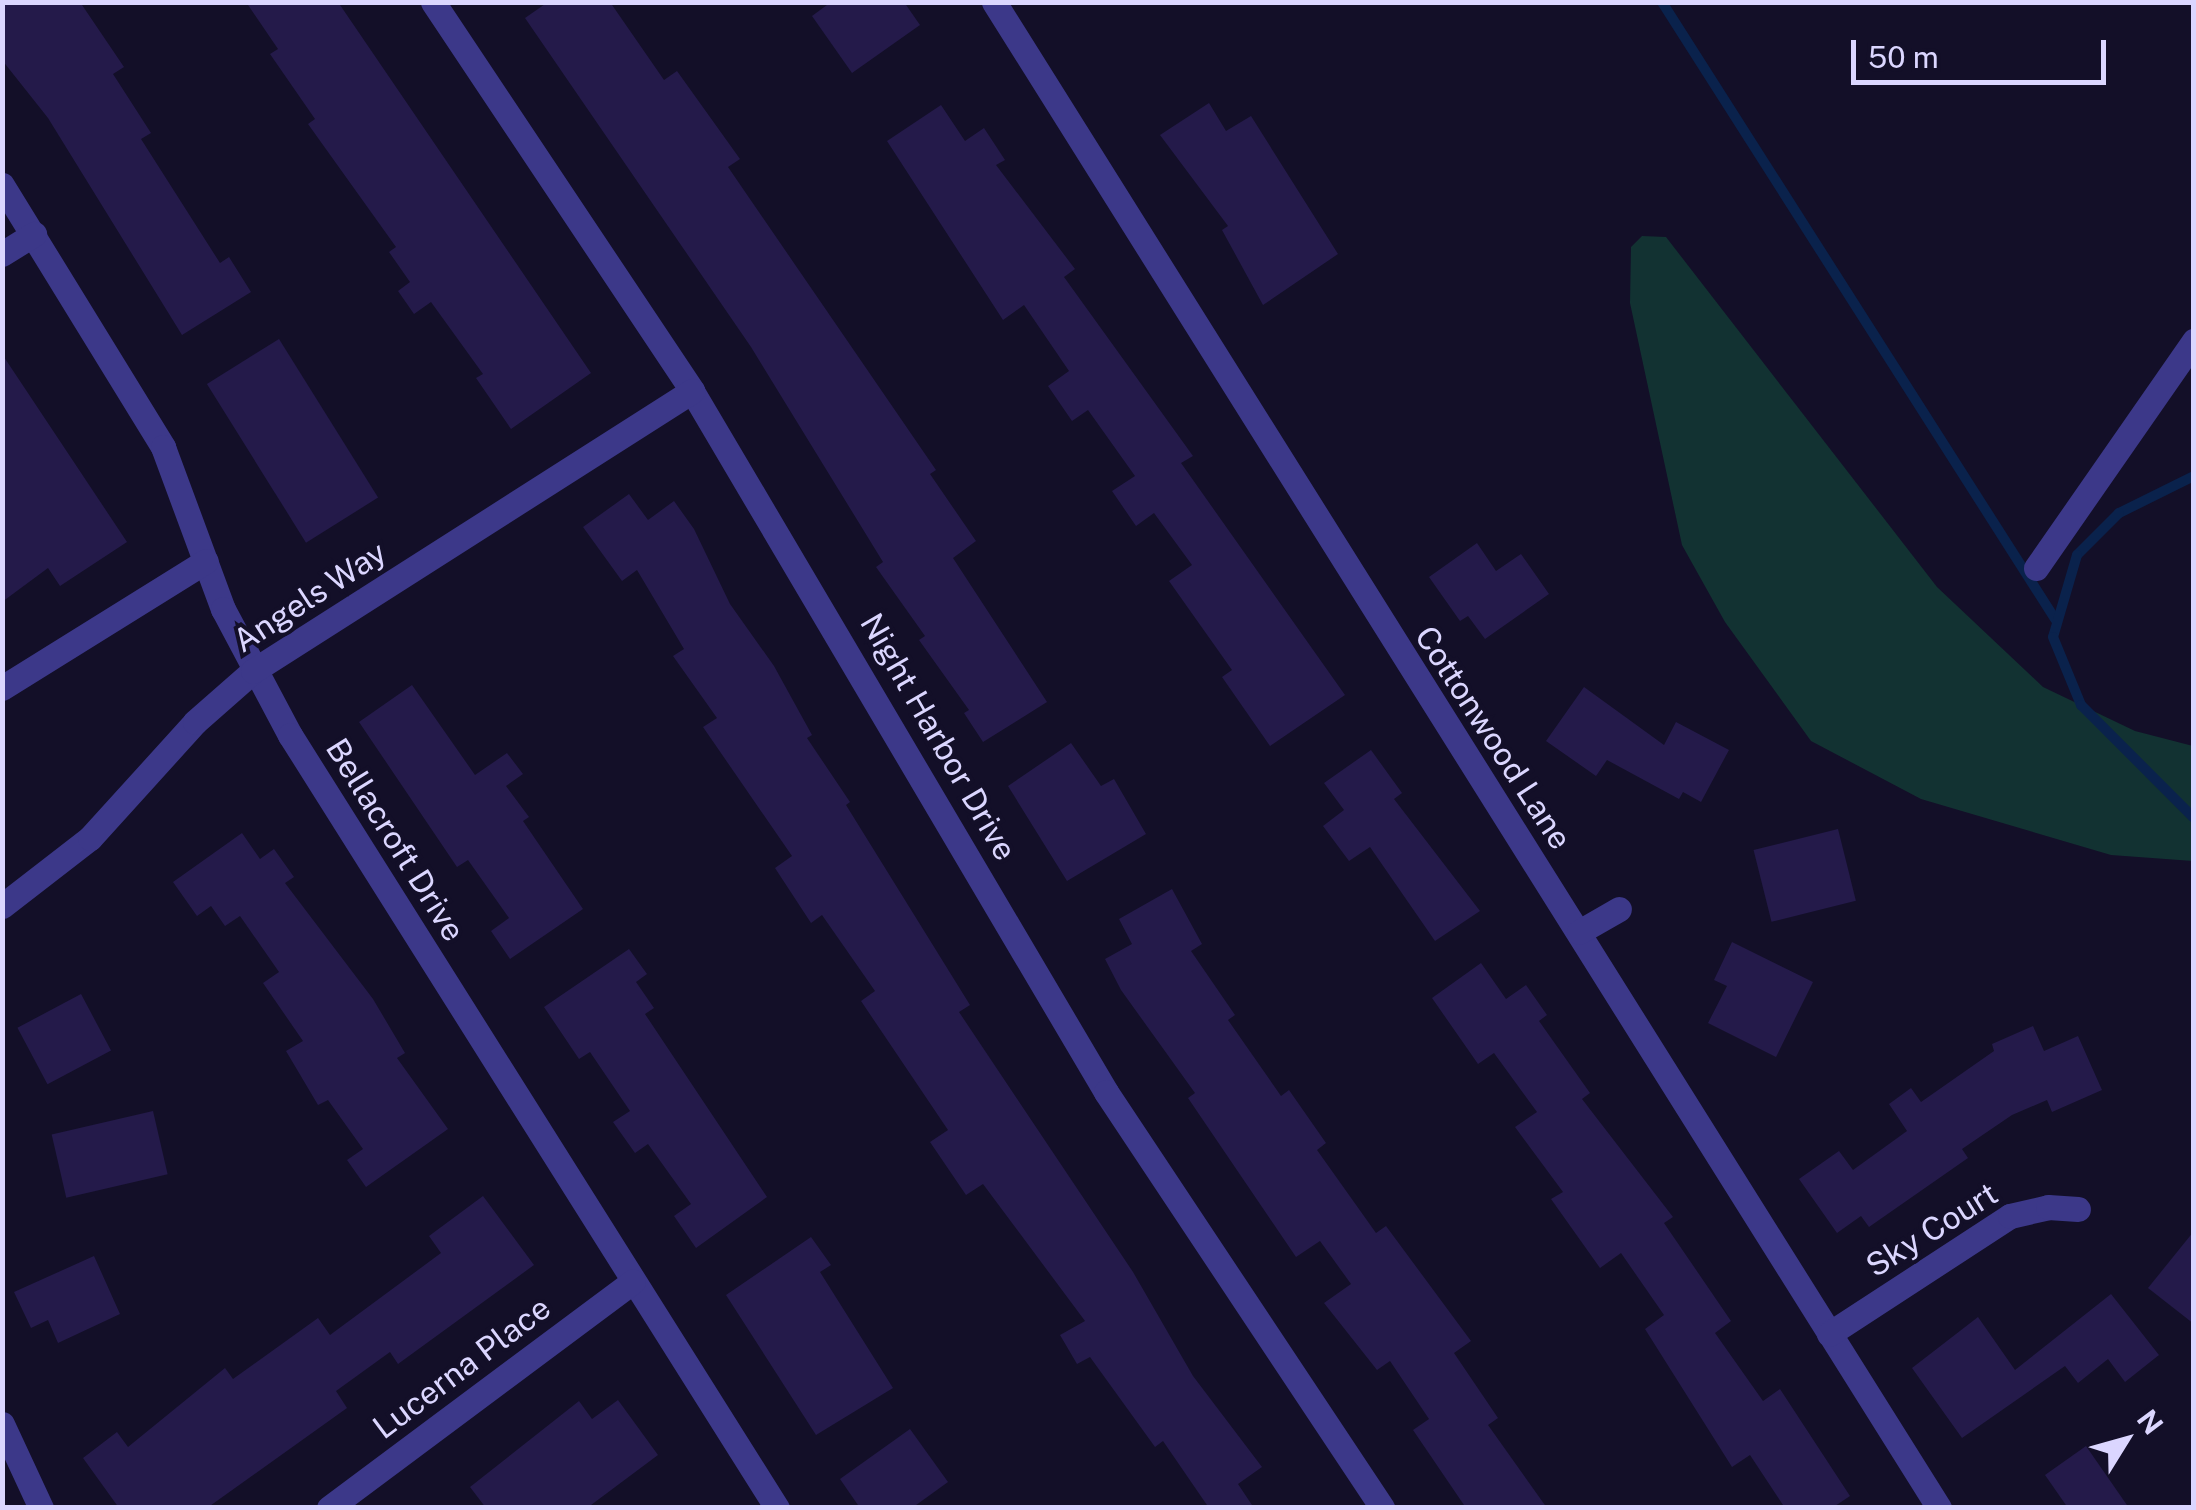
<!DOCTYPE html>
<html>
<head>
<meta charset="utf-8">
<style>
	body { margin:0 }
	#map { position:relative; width:2196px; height:1510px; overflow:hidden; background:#130f28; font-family:"Public Sans",sans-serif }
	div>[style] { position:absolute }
	.green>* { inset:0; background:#123232 }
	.stream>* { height:10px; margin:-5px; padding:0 5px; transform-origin:5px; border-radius:5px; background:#0a224c }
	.building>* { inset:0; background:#241a4a; transform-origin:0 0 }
	.minor>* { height:25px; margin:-12.5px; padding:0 12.5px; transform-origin:12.5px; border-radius:12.5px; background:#3c3889 }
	span { translate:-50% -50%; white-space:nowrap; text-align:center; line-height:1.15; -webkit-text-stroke:8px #130f28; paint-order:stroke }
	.street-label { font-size:32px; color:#dbd6ff }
	.frame { position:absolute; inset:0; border:5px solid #dbd6ff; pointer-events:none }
	.north { position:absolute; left:2076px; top:1390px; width:100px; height:100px; -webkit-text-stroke:8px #130f28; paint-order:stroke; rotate:53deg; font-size:28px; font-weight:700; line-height:40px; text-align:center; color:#dbd6ff }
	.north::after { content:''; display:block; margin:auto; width:35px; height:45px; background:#dbd6ff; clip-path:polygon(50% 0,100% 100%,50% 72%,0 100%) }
	.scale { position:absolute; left:1851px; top:40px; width:255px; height:45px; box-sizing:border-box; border:5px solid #dbd6ff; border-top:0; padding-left:12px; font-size:30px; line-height:35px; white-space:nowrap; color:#dbd6ff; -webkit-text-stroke:8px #130f28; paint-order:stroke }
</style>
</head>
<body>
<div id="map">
	<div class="green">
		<i style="clip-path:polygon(1642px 236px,1666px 237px,1937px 587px,2043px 687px,2135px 731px,2193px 746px,2193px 861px,2111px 855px,1921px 799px,1811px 741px,1725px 622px,1682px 545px,1630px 303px,1631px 247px)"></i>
	</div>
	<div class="stream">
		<i style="left:1662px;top:2px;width:732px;rotate:57.5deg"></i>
		<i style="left:2194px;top:476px;width:84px;rotate:153.7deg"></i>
		<i style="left:2119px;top:513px;width:59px;rotate:135deg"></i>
		<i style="left:2077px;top:555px;width:85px;rotate:106.3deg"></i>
		<i style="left:2053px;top:637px;width:74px;rotate:67.6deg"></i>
		<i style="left:2081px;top:705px;width:160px;rotate:45deg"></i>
	</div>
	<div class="building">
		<i style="clip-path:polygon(2px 2px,80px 2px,124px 67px,113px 74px,151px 133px,141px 139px,220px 263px,229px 257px,251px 292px,182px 335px,48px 118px,2px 60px)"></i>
		<i style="clip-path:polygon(246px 2px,338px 2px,591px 373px,511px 429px,476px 378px,483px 374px,431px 302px,414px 314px,398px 291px,410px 282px,389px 252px,396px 247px,308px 124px,315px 119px,270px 54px,278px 49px)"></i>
		<i style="clip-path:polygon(548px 2px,610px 2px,664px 80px,677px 71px,740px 159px,728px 167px,936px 470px,930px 474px,976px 541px,953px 558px,1047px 702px,983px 742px,964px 713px,969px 710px,919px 640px,925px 636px,876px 567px,883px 562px,751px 347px,525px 18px)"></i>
		<i style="clip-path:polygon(831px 2px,904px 2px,920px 25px,852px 73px,812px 16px)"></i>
		<i style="clip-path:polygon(1209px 103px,1226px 131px,1251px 116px,1338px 254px,1263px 305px,1222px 230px,1228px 226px,1160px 135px)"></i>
		<i style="clip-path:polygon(941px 105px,965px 141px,984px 128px,1005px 160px,996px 165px,1075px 269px,1064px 277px,1193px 456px,1181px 463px,1345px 695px,1270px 746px,1222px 677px,1232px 670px,1169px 581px,1192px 565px,1154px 513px,1136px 526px,1112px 491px,1135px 476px,1088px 410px,1072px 421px,1048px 386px,1069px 371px,1024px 305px,1003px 320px,887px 141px)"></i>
		<i style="left:279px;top:339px;width:187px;height:85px;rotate:58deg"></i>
		<i style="clip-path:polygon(2px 354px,127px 542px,60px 586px,48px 568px,2px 602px)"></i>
		<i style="clip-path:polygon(629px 494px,648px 520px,674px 501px,694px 529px,730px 604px,774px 666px,812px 735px,807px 738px,850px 802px,846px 805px,970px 1005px,959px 1012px,1133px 1272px,1193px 1376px,1262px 1467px,1238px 1484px,1254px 1508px,1209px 1508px,1163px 1441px,1155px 1447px,1090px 1357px,1077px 1364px,1060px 1335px,1085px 1321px,983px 1184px,966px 1195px,930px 1142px,948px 1130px,861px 1001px,875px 991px,822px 915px,811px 923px,775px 868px,792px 856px,703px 727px,717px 718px,673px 656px,684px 649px,637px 570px,622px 581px,583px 527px)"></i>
		<i style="clip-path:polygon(1477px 543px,1496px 571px,1521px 554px,1549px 594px,1485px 639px,1468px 616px,1460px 621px,1429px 577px)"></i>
		<i style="clip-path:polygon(412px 685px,475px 775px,507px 753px,523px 774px,506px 786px,529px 817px,523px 821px,583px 909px,510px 959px,491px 931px,509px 918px,468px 860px,457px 867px,359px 722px)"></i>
		<i style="clip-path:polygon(1584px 687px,1664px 745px,1676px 722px,1729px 750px,1701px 802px,1683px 792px,1679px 799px,1607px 760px,1596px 776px,1546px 741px)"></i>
		<i style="clip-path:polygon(1071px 743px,1101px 786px,1114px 779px,1146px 834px,1067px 881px,1008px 786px)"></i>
		<i style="clip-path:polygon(1371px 750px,1402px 793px,1394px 799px,1480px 911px,1435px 941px,1370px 847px,1349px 861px,1323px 826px,1344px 810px,1324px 783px)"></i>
		<i style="left:1838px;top:829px;width:74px;height:87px;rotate:76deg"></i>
		<i style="clip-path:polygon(242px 833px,260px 859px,274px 849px,294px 877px,285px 883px,373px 999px,405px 1053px,397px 1058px,448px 1129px,366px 1187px,347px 1160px,363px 1149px,328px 1100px,318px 1105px,286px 1051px,303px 1041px,263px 983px,279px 972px,240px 916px,225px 926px,211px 906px,197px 916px,173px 882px)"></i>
		<i style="clip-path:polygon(1172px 889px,1202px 944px,1191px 951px,1235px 1015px,1228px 1020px,1281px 1096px,1289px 1090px,1326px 1143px,1317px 1150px,1376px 1233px,1386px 1226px,1471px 1341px,1454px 1353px,1498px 1418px,1488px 1425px,1547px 1508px,1466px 1508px,1413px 1430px,1429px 1419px,1390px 1361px,1377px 1370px,1324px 1303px,1351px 1284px,1320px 1241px,1296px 1257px,1188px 1098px,1195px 1093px,1121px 990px,1105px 959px,1132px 944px,1119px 919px)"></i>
		<i style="clip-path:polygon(1732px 942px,1813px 982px,1776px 1057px,1708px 1023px,1727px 986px,1714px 980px)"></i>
		<i style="clip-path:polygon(629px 949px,647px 974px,636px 982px,654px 1008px,645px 1014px,767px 1197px,696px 1248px,674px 1216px,691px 1204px,648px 1144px,635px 1153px,613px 1122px,630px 1111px,590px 1052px,579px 1059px,544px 1007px)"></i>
		<i style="clip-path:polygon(1481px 963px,1506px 999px,1526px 985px,1547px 1015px,1539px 1021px,1590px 1093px,1582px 1099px,1673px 1217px,1664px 1223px,1731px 1321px,1715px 1333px,1763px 1401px,1780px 1389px,1850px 1496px,1832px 1508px,1785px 1508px,1750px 1455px,1732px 1467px,1645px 1329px,1664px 1315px,1621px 1253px,1600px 1268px,1551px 1199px,1563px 1192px,1515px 1127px,1537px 1112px,1494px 1053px,1478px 1064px,1432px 998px)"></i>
		<i style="left:81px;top:994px;width:64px;height:72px;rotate:62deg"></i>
		<i style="clip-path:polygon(2033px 1026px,2044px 1051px,2078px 1036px,2102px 1090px,2052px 1112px,2047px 1100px,2012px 1115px,1962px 1149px,1968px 1158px,1869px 1227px,1861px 1216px,1837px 1233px,1799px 1179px,1839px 1151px,1853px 1170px,1907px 1131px,1889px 1104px,1911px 1088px,1921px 1102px,1994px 1051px,1992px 1044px)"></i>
		<i style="left:153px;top:1111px;width:65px;height:104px;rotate:77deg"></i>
		<i style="clip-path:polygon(483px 1196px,534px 1265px,398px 1364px,390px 1352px,336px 1391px,347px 1408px,207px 1508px,119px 1508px,83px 1458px,117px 1432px,128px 1447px,225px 1368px,233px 1379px,318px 1318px,330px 1335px,441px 1253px,429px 1236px)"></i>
		<i style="clip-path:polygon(2194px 1231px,2194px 1324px,2148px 1288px)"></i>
		<i style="clip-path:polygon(811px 1237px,831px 1265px,820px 1272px,893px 1388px,816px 1435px,726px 1295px)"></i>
		<i style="clip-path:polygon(94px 1256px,120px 1314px,58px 1343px,48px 1320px,31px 1328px,14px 1292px)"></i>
		<i style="clip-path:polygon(2111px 1294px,2159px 1355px,2125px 1382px,2108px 1359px,2078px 1383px,2065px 1366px,1962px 1438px,1912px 1368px,1978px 1317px,2015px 1370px)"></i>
		<i style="clip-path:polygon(618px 1400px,658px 1455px,587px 1508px,486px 1508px,470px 1487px,579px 1401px,592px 1419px)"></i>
		<i style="clip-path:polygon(910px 1429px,948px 1482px,912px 1508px,860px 1508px,840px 1479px)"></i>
		<i style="clip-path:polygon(2086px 1446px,2129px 1508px,2068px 1508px,2045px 1475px)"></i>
	</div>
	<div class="minor">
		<i style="left:433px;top:2px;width:467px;rotate:56.3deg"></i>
		<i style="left:692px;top:391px;width:814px;rotate:59.43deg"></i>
		<i style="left:1106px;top:1092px;width:499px;rotate:56.4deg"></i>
		<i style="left:994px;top:2px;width:1778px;rotate:57.89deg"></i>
		<i style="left:2px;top:185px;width:308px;rotate:58.4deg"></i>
		<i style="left:163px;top:447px;width:173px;rotate:69.7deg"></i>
		<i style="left:223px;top:609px;width:143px;rotate:62deg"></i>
		<i style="left:290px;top:735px;width:914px;rotate:57.79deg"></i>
		<i style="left:2px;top:254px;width:38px;rotate:-32deg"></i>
		<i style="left:2036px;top:568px;width:277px;rotate:-55.2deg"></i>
		<i style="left:2px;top:688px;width:240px;rotate:-31.9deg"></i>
		<i style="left:2px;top:906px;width:111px;rotate:-37.7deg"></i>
		<i style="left:90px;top:838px;width:156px;rotate:-47.8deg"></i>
		<i style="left:195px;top:722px;width:77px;rotate:-41.3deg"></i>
		<i style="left:253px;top:671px;width:521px;rotate:-32.53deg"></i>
		<i style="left:1579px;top:932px;width:46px;rotate:-29.9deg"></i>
		<i style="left:1829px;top:1334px;width:216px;rotate:-33.1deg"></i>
		<i style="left:2010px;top:1216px;width:39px;rotate:-13deg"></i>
		<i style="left:2048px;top:1207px;width:30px;rotate:4deg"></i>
		<i style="left:2px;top:1424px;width:93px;rotate:65.1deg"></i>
		<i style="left:329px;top:1508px;width:379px;rotate:-36.7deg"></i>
	</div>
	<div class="street-label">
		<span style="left:310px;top:597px;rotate:-33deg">Angels Way</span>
		<span style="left:938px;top:737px;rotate:60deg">Night Harbor Drive</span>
		<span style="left:1493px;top:738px;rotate:57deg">Cottonwood Lane</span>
		<span style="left:395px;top:840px;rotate:58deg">Bellacroft Drive</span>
		<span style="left:1932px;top:1230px;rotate:-32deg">Sky Court</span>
		<span style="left:462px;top:1368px;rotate:-37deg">Lucerna Place</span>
	</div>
	<div class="frame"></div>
	<div class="north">N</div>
	<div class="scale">50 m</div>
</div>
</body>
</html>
